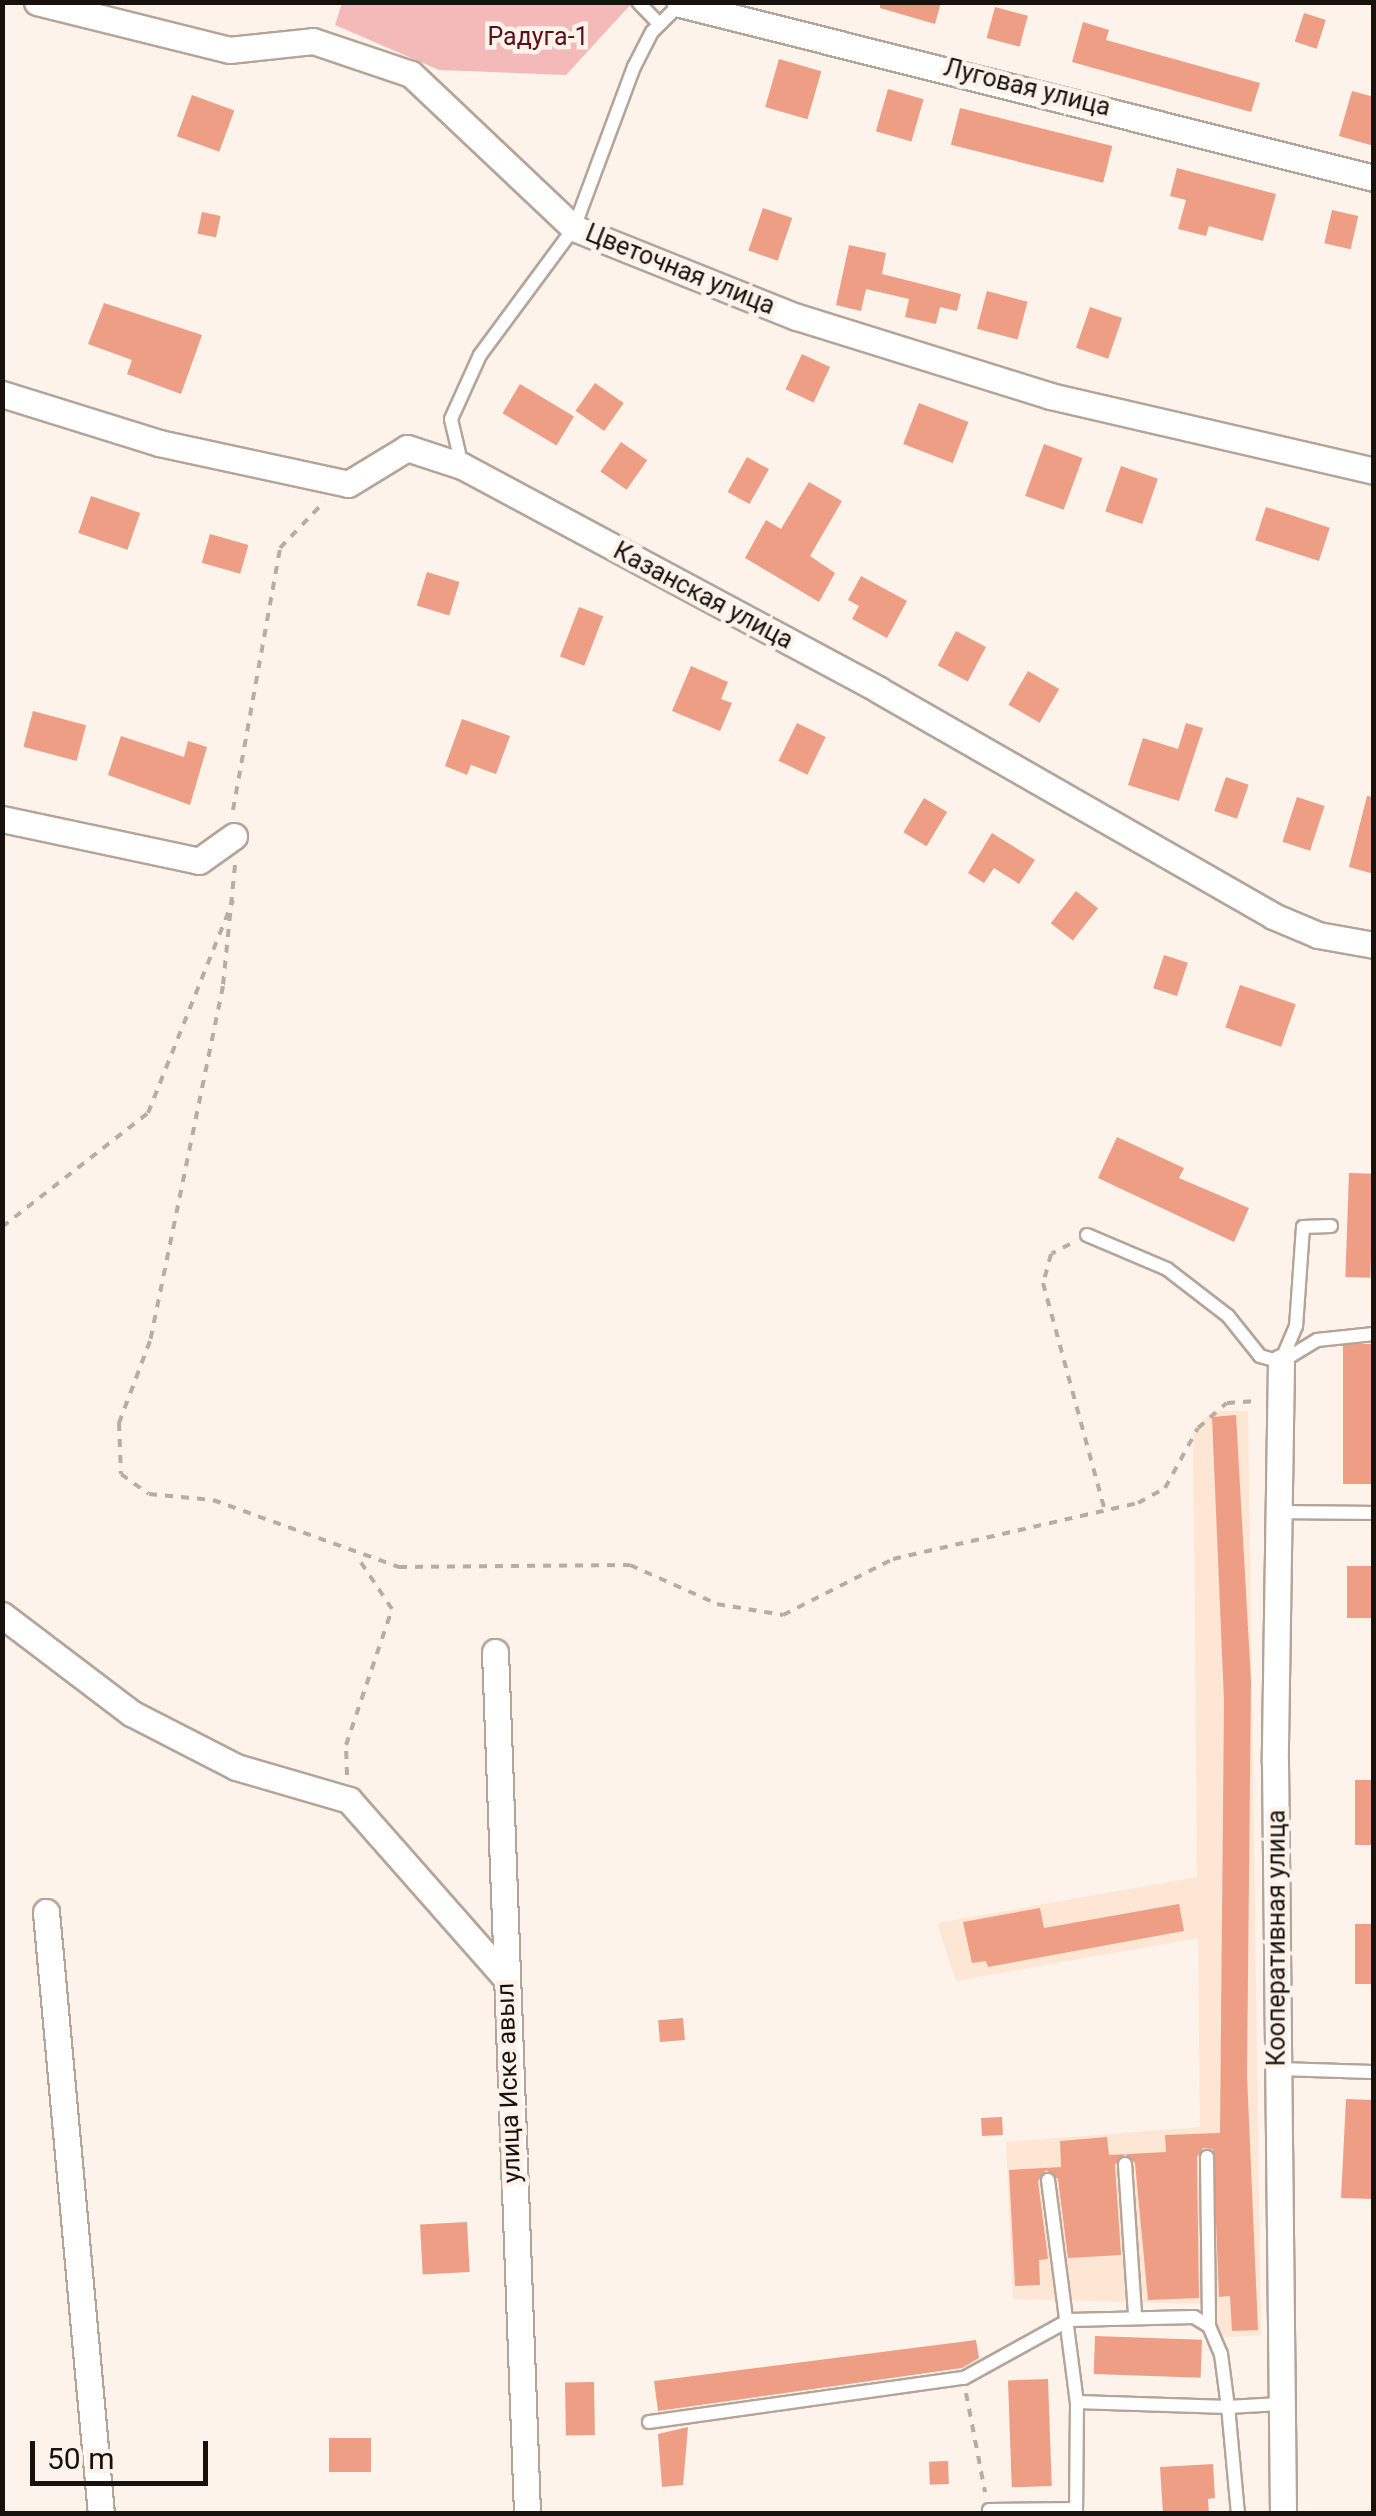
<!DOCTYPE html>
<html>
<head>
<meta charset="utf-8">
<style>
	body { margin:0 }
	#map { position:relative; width:1376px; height:2516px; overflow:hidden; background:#fdf3eb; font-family:Roboto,sans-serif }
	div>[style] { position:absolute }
	.built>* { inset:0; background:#fee6d4 }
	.green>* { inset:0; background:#f4baba }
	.building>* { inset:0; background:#ed9e85; transform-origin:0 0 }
	.path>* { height:4px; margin-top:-2px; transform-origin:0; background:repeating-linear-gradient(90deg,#b6ada6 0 8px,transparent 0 16px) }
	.roads { filter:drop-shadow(2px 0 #b5a498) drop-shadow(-2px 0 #b5a498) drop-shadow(0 2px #b5a498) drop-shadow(0 -2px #b5a498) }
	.service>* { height:12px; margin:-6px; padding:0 6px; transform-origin:6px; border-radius:6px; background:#fff }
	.minor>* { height:25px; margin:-12.5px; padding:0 12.5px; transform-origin:12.5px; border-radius:12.5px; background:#fff }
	span { translate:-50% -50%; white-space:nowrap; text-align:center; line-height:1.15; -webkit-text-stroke:9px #fdf3eb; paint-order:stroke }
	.park-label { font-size:25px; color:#59101a }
	.street-label { font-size:25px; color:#18120e }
	.frame { position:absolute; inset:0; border:5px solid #18120e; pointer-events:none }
	.scale { position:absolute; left:30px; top:2441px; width:178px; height:45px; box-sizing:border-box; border:5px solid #18120e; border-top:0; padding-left:12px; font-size:30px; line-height:35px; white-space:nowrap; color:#18120e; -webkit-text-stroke:8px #fdf3eb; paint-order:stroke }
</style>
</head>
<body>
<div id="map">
	<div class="built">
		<i style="clip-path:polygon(1213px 1411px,1248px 1411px,1261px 2335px,1218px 2338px,1204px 2304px,1013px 2299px,1006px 2142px,1200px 2127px,1198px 1938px,956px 1981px,937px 1923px,1197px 1877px,1193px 1430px)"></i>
	</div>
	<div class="green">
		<i style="clip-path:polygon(342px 3px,342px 2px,632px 3px,566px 75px,439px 70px,335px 25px)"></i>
	</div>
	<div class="building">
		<i style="clip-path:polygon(880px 2px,941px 2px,935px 24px,880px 8px)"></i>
		<i style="left:995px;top:7px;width:34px;height:32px;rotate:15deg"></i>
		<i style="left:1304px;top:13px;width:23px;height:30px;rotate:18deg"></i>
		<i style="clip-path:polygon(1083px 22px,1109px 30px,1106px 40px,1260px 83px,1251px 112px,1072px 62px)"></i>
		<i style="left:779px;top:59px;width:44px;height:50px;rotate:16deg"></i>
		<i style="left:888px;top:89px;width:37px;height:44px;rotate:16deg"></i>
		<i style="clip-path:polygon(1352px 91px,1374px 97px,1374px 146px,1339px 136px)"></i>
		<i style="left:192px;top:95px;width:45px;height:44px;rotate:20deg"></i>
		<i style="left:960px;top:108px;width:157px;height:38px;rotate:14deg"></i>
		<i style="clip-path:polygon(1177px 168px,1276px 194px,1263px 241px,1209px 226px,1206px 236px,1178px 229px,1186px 200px,1170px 196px)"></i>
		<i style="left:763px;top:208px;width:31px;height:45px;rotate:19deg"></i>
		<i style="left:1332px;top:210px;width:27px;height:34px;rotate:13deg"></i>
		<i style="left:202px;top:212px;width:19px;height:22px;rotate:12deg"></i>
		<i style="clip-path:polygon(849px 245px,886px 253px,882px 274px,961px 294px,957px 311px,940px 307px,936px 324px,905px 317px,909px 299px,866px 289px,861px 311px,836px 305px)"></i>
		<i style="left:987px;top:291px;width:42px;height:39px;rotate:15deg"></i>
		<i style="clip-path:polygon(104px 303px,202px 335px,181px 394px,127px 374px,132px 360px,88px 344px)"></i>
		<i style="left:1090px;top:307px;width:34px;height:43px;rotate:19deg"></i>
		<i style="left:802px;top:354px;width:31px;height:39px;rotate:25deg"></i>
		<i style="left:595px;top:383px;width:35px;height:34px;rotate:35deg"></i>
		<i style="left:520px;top:384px;width:63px;height:34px;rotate:31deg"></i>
		<i style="left:919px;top:403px;width:53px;height:44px;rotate:21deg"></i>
		<i style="left:621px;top:442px;width:32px;height:36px;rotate:35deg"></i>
		<i style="left:1044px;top:444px;width:41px;height:55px;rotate:20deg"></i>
		<i style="left:747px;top:457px;width:25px;height:40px;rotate:29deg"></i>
		<i style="left:1121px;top:466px;width:39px;height:48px;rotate:19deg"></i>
		<i style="clip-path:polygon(809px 482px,842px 501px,810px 556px,835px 573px,819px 602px,745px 558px,766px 520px,781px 529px)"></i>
		<i style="left:91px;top:496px;width:52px;height:39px;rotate:19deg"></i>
		<i style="left:1266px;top:507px;width:67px;height:35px;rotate:18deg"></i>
		<i style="left:210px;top:534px;width:40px;height:30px;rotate:16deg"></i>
		<i style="left:427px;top:572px;width:34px;height:35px;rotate:17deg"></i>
		<i style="clip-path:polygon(861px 576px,907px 601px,887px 638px,852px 619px,859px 606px,848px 600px)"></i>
		<i style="left:579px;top:607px;width:26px;height:53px;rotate:21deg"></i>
		<i style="left:956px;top:631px;width:34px;height:39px;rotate:28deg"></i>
		<i style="clip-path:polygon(691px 666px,728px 682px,721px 699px,732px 703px,720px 731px,672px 711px)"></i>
		<i style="left:1028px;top:671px;width:36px;height:39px;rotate:30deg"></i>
		<i style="left:33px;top:711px;width:55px;height:37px;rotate:15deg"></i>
		<i style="clip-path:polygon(462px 719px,510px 736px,496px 774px,471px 765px,467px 775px,445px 766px)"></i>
		<i style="left:797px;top:723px;width:32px;height:42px;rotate:26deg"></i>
		<i style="clip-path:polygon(1186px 723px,1203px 728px,1179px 801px,1128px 785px,1143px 738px,1178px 749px)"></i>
		<i style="clip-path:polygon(121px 736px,184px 757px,188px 741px,207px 747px,190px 805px,108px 775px)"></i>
		<i style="left:1226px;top:777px;width:24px;height:36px;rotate:19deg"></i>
		<i style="clip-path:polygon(1367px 796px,1374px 797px,1374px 874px,1349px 867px)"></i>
		<i style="left:1297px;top:797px;width:29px;height:47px;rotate:18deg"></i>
		<i style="left:924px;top:798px;width:27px;height:40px;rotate:31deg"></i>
		<i style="clip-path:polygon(992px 833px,1035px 860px,1019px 884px,994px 868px,984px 883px,968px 873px)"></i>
		<i style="left:1076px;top:891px;width:28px;height:41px;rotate:38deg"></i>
		<i style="left:1164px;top:955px;width:25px;height:35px;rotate:18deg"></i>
		<i style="left:1240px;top:985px;width:59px;height:45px;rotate:19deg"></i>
		<i style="clip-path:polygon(1117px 1137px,1184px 1168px,1179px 1178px,1249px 1208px,1234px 1242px,1098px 1178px)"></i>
		<i style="left:1349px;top:1173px;width:25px;height:104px;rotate:2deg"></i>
		<i style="left:1374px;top:1344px;width:140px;height:31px;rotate:90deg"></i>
		<i style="clip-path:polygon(1236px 1415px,1251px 1681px,1247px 2075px,1258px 2330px,1232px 2331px,1230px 2296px,1219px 2297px,1213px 2149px,1203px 2148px,1197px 2157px,1199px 2298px,1148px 2300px,1135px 2163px,1125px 2154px,1115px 2165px,1121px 2255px,1068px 2258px,1058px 2179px,1046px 2170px,1038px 2181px,1048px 2259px,1039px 2260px,1040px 2285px,1015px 2286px,1009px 2170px,1061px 2167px,1060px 2141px,1107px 2137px,1109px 2155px,1166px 2152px,1165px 2135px,1220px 2133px,1224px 1701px,1212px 1417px)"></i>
		<i style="left:1347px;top:1566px;width:27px;height:52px"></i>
		<i style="left:1355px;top:1780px;width:19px;height:65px"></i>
		<i style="clip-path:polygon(1179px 1904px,1184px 1931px,988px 1967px,986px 1961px,972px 1963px,963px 1922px,1040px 1908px,1044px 1928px)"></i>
		<i style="left:1374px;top:1924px;width:60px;height:19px;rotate:90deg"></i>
		<i style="left:683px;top:2018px;width:22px;height:25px;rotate:85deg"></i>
		<i style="clip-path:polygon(1346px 2099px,1374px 2100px,1374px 2199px,1341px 2198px)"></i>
		<i style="left:1002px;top:2117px;width:18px;height:21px;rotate:87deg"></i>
		<i style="left:467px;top:2222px;width:50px;height:47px;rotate:87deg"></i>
		<i style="left:1095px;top:2336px;width:107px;height:38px;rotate:2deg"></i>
		<i style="clip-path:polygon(976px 2340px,979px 2358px,962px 2368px,658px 2411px,654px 2381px)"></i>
		<i style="left:1048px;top:2379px;width:107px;height:40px;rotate:88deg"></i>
		<i style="left:594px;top:2382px;width:53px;height:29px;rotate:89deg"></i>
		<i style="clip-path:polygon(688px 2427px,683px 2485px,662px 2487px,658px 2434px)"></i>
		<i style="left:329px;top:2438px;width:42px;height:34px"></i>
		<i style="left:948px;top:2461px;width:23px;height:19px;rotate:88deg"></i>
		<i style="clip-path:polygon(1213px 2464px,1215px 2498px,1208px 2499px,1209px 2514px,1163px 2514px,1160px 2467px)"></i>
	</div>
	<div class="path">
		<i style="left:233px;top:810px;width:266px;rotate:-79.8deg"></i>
		<i style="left:280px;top:548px;width:64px;rotate:-46.3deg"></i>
		<i style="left:235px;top:865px;width:122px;rotate:95.7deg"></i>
		<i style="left:223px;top:986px;width:362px;rotate:101.6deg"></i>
		<i style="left:150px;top:1341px;width:88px;rotate:110.7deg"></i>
		<i style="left:119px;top:1423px;width:51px;rotate:87.8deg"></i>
		<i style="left:121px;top:1474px;width:34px;rotate:36deg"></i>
		<i style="left:149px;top:1494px;width:64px;rotate:5.4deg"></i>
		<i style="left:213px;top:1500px;width:198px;rotate:19.8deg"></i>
		<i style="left:399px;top:1567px;width:231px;rotate:-0.5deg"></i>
		<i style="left:630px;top:1565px;width:95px;rotate:24.1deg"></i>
		<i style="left:717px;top:1604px;width:67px;rotate:9.5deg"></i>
		<i style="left:783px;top:1615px;width:123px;rotate:-27deg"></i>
		<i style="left:893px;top:1559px;width:251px;rotate:-12.9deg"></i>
		<i style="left:1138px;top:1503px;width:31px;rotate:-29deg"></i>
		<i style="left:1165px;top:1488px;width:68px;rotate:-61.2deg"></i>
		<i style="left:1198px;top:1428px;width:38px;rotate:-41deg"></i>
		<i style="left:1227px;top:1403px;width:29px;rotate:-4deg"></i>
		<i style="left:2px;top:1227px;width:185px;rotate:-38deg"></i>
		<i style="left:148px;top:1113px;width:229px;rotate:-68.2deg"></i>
		<i style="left:1070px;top:1244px;width:21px;rotate:152deg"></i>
		<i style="left:1051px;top:1254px;width:30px;rotate:105deg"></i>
		<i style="left:1043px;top:1283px;width:236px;rotate:74.8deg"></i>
		<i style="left:347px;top:1775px;width:30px;rotate:-92deg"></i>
		<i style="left:346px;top:1745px;width:144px;rotate:-71.3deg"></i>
		<i style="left:392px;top:1609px;width:61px;rotate:-123.7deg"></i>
		<i style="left:966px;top:2393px;width:101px;rotate:79.1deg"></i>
	</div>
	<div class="roads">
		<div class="service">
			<i style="left:638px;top:2px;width:30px;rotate:46deg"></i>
			<i style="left:462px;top:466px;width:48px;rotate:-103.2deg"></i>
			<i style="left:451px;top:419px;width:70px;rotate:-65.6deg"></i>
			<i style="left:480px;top:355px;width:158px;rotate:-53.5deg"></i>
			<i style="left:574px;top:228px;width:172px;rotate:-69.6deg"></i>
			<i style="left:634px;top:67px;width:39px;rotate:-63deg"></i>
			<i style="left:652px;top:32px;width:40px;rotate:-45deg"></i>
			<i style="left:1331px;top:1226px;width:28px;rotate:178deg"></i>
			<i style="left:1303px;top:1227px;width:99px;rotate:94deg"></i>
			<i style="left:1296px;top:1326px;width:39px;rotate:113deg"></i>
			<i style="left:1281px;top:1362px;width:42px;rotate:-31.4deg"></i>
			<i style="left:1317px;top:1340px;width:57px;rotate:-6deg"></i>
			<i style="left:1087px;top:1235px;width:87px;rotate:23deg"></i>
			<i style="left:1167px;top:1269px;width:77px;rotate:37.6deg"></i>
			<i style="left:1228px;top:1316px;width:51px;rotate:51.3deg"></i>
			<i style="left:1260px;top:1356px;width:22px;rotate:16deg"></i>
			<i style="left:1279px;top:1512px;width:95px;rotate:0.6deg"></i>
			<i style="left:1278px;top:2069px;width:96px;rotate:1.8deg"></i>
			<i style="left:1207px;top:2157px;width:169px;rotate:89.3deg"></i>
			<i style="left:1125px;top:2164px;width:152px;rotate:86.2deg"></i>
			<i style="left:1048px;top:2180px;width:224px;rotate:82.6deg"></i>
			<i style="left:649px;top:2422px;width:318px;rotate:-8deg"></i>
			<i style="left:964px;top:2378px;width:120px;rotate:-28.9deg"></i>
			<i style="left:1069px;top:2320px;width:125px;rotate:-1.4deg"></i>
			<i style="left:1194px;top:2317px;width:17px;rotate:31deg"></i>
			<i style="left:1209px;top:2326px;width:30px;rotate:67deg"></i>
			<i style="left:1221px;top:2354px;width:53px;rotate:82.5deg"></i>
			<i style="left:1228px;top:2407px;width:151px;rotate:-178.1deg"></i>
			<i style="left:1077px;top:2402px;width:107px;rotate:90.5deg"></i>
			<i style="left:1076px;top:2509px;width:87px;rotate:179.3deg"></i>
			<i style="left:1238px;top:2514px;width:107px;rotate:-95.3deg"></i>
			<i style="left:1228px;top:2407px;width:52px;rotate:-3.3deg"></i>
		</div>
		<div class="minor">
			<i style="left:37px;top:2px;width:198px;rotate:14deg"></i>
			<i style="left:229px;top:50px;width:84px;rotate:-6.1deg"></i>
			<i style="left:313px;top:41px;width:103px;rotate:18.6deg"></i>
			<i style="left:411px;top:74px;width:224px;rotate:43.4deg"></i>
			<i style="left:574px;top:228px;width:240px;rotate:21.8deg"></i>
			<i style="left:797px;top:317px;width:265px;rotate:17.3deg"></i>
			<i style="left:1050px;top:396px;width:333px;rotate:13deg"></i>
			<i style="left:680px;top:4px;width:715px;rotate:14.08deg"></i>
			<i style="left:2px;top:394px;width:164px;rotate:17.3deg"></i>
			<i style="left:159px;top:443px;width:193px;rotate:12.2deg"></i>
			<i style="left:348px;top:484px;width:69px;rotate:-31.4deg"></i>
			<i style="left:407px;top:448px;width:58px;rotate:18.1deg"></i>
			<i style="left:462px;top:466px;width:473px;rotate:28.2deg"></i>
			<i style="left:879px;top:690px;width:454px;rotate:29.8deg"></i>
			<i style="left:1273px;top:916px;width:49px;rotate:22.9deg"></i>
			<i style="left:1318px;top:935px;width:57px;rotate:10.1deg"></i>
			<i style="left:2px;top:819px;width:201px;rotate:12deg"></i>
			<i style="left:199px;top:861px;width:43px;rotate:-35.5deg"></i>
			<i style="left:1281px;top:1362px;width:400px;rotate:90.9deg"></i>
			<i style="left:1275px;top:1762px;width:752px;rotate:89.39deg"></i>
			<i style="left:2px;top:1615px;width:162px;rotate:37.2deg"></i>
			<i style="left:131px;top:1713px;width:118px;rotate:27.2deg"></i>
			<i style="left:236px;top:1767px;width:118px;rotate:16.3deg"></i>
			<i style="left:349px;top:1800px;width:236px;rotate:48.6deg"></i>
			<i style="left:495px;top:1652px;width:863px;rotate:87.87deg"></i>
			<i style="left:46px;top:1912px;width:605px;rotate:84.78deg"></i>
		</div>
	</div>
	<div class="park-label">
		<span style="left:538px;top:37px">Радуга-1</span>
	</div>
	<div class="street-label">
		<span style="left:1027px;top:88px;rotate:14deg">Луговая улица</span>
		<span style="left:680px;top:270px;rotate:22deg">Цветочная улица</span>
		<span style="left:703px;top:596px;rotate:28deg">Казанская улица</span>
		<span style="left:1277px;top:1938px;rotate:-90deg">Кооперативная улица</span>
		<span style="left:509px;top:2083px;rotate:-92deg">улица Иске авыл</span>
	</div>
	<div class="frame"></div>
	<div class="scale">50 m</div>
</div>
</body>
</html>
